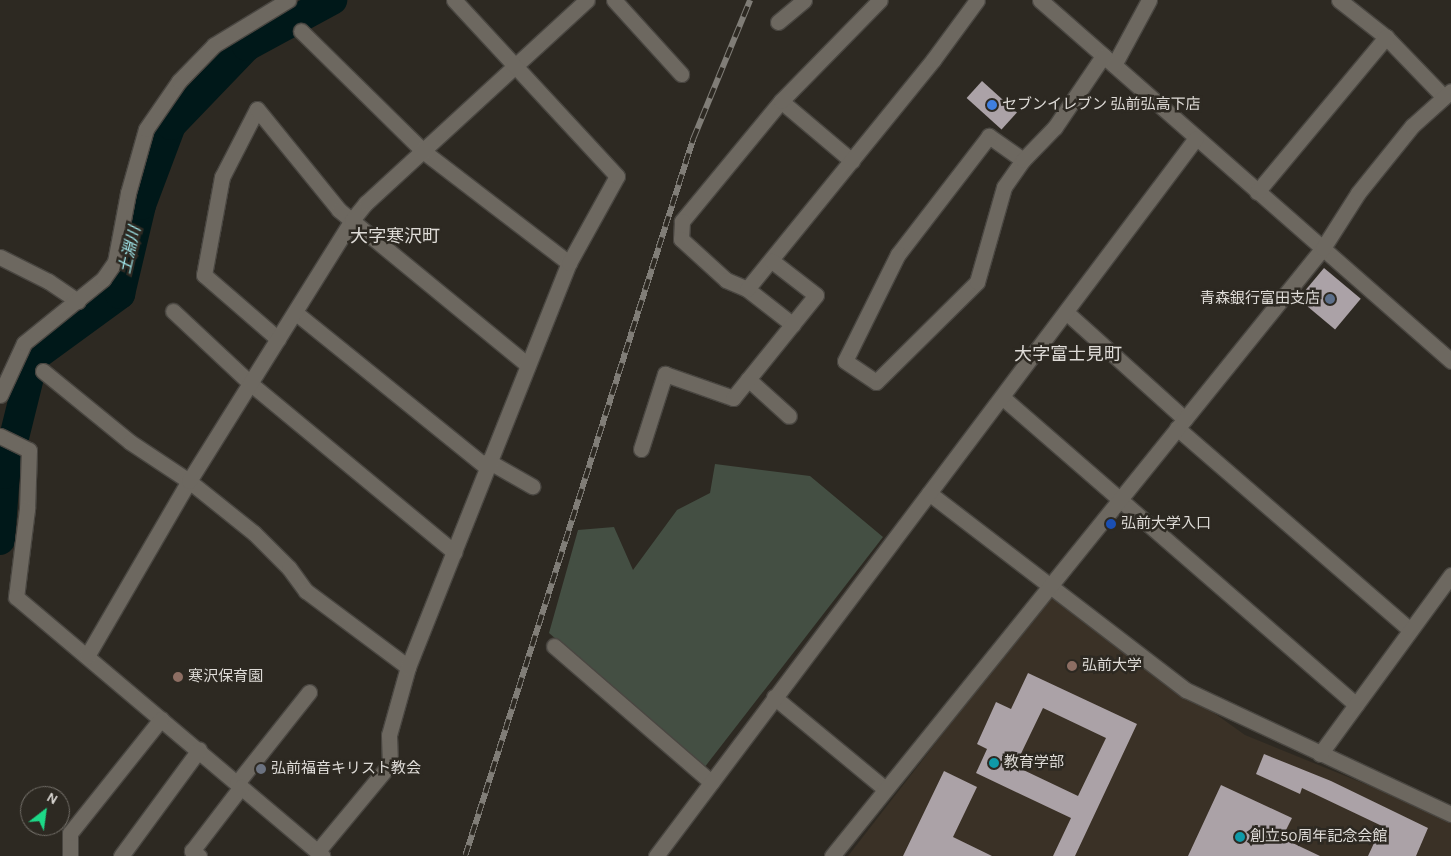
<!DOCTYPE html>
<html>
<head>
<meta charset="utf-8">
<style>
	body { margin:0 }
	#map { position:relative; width:1451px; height:856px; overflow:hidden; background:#2d2922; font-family:Karla,"Noto Sans JP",sans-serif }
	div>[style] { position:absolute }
	.built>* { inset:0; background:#3a3126 }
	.green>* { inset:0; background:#444f43 }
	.river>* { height:30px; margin:-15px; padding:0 15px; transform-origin:15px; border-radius:15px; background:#001819 }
	.building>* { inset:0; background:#aba2a7; transform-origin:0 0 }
	.roads { filter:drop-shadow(1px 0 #494641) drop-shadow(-1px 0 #494641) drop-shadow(0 1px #494641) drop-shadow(0 -1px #494641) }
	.minor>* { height:15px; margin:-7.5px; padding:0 7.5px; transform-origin:7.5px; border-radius:7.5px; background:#6d6860 }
	.rail>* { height:5.5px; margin-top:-2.75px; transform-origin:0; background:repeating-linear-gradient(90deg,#2d2922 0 11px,#807d77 0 22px); box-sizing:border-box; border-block:1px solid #807d77 }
	.dots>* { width:14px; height:14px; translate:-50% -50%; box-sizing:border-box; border:2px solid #2d2922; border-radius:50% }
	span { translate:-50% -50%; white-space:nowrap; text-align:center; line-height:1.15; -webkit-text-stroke:5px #2d2922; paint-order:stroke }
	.poi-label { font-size:15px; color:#dedbd7 }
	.left { translate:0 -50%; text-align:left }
	.right { translate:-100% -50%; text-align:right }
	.water-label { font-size:16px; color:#a1e8ec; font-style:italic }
	.quarter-label { font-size:18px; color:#dedbd7 }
	.north { position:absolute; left:20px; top:786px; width:50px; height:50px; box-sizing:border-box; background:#2d2922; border:1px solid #74706a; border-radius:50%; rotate:30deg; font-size:14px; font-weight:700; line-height:20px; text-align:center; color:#dedbd7 }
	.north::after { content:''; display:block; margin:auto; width:18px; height:22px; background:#1dd988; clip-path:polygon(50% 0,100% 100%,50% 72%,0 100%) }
</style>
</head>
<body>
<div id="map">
	<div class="built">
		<i style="clip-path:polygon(1050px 596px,1245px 735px,1451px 819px,1451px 856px,848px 856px)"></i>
	</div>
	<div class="green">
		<i style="clip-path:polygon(715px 464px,810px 476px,883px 537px,704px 768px,549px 633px,578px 530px,614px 527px,633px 570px,677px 510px,710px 493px)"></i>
	</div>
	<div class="river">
		<i style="left:0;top:540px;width:66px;rotate:-85.7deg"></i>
		<i style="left:5px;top:474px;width:121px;rotate:-76.1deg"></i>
		<i style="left:34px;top:357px;width:107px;rotate:-36.2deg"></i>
		<i style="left:120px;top:294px;width:91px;rotate:-76.7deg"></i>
		<i style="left:141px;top:205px;width:85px;rotate:-69.4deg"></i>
		<i style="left:171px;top:125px;width:110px;rotate:-46.1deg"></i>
		<i style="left:247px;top:46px;width:97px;rotate:-28.4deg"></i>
	</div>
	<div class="building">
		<i style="left:982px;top:81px;width:47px;height:23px;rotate:42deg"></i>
		<i style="left:1324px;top:268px;width:48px;height:40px;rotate:40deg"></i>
		<i style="clip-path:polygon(evenodd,1028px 673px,1137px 724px,1075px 856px,1053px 856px,1071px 818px,976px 773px,987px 749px,977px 744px,996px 702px,1011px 709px,1028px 673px,1043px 708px,1106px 738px,1078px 796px,1015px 766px,1043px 708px)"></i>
		<i style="clip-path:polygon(1264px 754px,1331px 781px,1428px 828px,1416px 856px,1368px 856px,1382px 826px,1302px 788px,1300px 794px,1256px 774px)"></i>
		<i style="clip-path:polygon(944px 771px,977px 787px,953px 837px,992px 856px,903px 856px)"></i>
		<i style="clip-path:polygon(1221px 785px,1292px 818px,1282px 838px,1320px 856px,1188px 856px)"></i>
	</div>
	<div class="roads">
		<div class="minor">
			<i style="left:614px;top:0;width:100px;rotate:47.8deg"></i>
			<i style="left:1040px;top:0;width:547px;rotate:41.29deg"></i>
			<i style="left:1339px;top:0;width:60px;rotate:38.2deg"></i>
			<i style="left:1386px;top:37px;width:82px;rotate:46deg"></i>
			<i style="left:778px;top:22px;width:34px;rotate:-40deg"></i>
			<i style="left:301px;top:31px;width:171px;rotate:44.5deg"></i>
			<i style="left:423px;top:151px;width:184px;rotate:37.5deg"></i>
			<i style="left:1114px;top:65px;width:74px;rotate:-61.7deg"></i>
			<i style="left:781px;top:101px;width:156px;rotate:129.5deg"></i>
			<i style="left:682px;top:221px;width:18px;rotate:93deg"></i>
			<i style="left:681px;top:239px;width:61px;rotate:42.3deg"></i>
			<i style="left:726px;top:280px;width:23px;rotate:23deg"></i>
			<i style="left:747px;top:289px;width:58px;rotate:38deg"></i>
			<i style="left:1023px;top:160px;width:42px;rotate:-144.8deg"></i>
			<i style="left:989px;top:136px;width:149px;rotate:127.6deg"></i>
			<i style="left:898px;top:254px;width:119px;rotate:116.4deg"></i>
			<i style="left:845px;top:361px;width:37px;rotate:34deg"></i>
			<i style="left:876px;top:382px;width:142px;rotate:-44.7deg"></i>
			<i style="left:977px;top:282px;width:99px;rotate:-74.1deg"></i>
			<i style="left:1004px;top:187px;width:33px;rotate:-55deg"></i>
			<i style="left:1023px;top:160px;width:46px;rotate:-45.9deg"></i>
			<i style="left:1055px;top:127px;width:86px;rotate:-55.9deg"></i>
			<i style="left:852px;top:161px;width:93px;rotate:-139.8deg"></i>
			<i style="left:781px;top:101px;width:141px;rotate:-45.6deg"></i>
			<i style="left:1257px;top:192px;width:202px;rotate:-50.2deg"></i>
			<i style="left:0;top:257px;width:54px;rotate:26.6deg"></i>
			<i style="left:48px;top:281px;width:36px;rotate:34deg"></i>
			<i style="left:747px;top:289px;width:295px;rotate:-50.9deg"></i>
			<i style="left:933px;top:60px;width:74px;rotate:-53.7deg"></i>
			<i style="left:173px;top:311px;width:107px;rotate:43.1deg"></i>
			<i style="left:251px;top:384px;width:264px;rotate:39.6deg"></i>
			<i style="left:1066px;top:312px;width:160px;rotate:42deg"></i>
			<i style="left:296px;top:313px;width:245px;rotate:39deg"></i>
			<i style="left:278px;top:339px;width:98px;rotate:-139.1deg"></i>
			<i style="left:204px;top:275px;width:100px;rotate:-79.6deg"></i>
			<i style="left:222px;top:177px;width:76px;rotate:-62.8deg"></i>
			<i style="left:257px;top:109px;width:130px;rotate:50.9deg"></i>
			<i style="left:339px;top:210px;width:244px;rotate:39.4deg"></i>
			<i style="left:43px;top:371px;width:112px;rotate:39.2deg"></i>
			<i style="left:130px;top:442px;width:71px;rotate:33.5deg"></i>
			<i style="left:189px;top:481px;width:83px;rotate:38.7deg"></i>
			<i style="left:254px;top:533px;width:49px;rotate:45deg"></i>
			<i style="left:289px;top:568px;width:29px;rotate:54deg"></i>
			<i style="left:306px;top:591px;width:127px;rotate:36.7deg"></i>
			<i style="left:748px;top:379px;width:55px;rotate:42.1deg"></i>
			<i style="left:0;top:395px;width:57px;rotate:-65.2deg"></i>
			<i style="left:24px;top:343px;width:102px;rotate:-39deg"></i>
			<i style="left:103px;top:279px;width:21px;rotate:-55deg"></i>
			<i style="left:115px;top:262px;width:70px;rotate:-79.3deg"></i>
			<i style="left:128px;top:193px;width:66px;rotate:-74.3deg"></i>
			<i style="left:146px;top:129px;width:58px;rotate:-55.5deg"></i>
			<i style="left:179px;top:81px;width:50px;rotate:-45.8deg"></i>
			<i style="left:214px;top:45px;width:87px;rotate:-31.3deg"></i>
			<i style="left:1002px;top:397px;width:469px;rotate:41deg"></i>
			<i style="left:1177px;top:428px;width:308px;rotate:40.9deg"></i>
			<i style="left:0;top:436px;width:32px;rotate:26deg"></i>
			<i style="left:29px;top:450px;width:59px;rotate:91.9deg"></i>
			<i style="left:27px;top:509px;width:89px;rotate:97.1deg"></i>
			<i style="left:16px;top:597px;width:401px;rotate:40.2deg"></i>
			<i style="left:641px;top:449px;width:79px;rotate:-72.3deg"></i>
			<i style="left:665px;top:374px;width:72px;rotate:19.4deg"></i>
			<i style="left:733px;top:398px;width:132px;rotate:-51.1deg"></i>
			<i style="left:816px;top:295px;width:56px;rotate:-142.3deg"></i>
			<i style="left:488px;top:461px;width:51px;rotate:29.6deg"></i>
			<i style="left:929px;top:493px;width:324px;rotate:37.5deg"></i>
			<i style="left:1186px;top:690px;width:293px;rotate:25.1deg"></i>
			<i style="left:554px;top:646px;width:208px;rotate:40.9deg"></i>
			<i style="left:87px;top:656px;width:203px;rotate:-59.8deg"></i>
			<i style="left:189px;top:481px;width:308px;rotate:-58deg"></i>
			<i style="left:352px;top:220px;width:22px;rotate:-51deg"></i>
			<i style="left:366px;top:203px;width:300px;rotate:-42.6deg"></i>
			<i style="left:774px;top:697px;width:143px;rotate:39.6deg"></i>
			<i style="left:1320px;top:754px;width:222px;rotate:-53.8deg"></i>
			<i style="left:237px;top:783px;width:116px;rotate:-51.6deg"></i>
			<i style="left:317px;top:852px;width:114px;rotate:-50.3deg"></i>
			<i style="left:390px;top:764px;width:29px;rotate:-92deg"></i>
			<i style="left:389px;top:735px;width:71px;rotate:-74.4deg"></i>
			<i style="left:408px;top:667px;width:435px;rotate:-68.3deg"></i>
			<i style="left:569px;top:263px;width:99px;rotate:-61.1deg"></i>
			<i style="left:617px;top:176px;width:240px;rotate:-132.8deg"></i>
			<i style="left:70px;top:856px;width:23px;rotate:-90deg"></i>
			<i style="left:70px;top:833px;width:146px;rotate:-51.4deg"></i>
			<i style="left:121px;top:856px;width:132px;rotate:-53.7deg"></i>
			<i style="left:199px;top:856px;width:9px;rotate:-144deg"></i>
			<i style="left:192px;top:851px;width:81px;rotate:-52.6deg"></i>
			<i style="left:656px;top:856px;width:898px;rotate:-53.05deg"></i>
			<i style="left:832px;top:856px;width:782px;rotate:-51.08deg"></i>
			<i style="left:1323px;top:248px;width:65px;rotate:-57.5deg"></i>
			<i style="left:1358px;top:193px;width:86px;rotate:-51.1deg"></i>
			<i style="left:1412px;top:126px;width:52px;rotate:-41.9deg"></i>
		</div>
	</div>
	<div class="rail">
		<i style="left:465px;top:856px;width:752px;rotate:-72.36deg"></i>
		<i style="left:693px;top:139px;width:150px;rotate:-67.7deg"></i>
	</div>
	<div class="dots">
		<i style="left:992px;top:105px;background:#3f7fe0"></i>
		<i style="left:1330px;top:299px;background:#5c6f8a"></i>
		<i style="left:1111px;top:524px;background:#1a4fb4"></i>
		<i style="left:1072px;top:666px;background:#8d6e63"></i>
		<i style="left:178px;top:677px;background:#8d6e63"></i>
		<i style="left:994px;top:763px;background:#0f9aa8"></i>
		<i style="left:261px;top:769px;background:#6b7280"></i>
		<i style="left:1240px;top:837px;background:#0f9aa8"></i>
	</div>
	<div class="poi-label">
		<span class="left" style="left:1002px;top:105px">セブンイレブン 弘前弘高下店</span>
		<span class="right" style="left:1320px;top:299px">青森銀行富田支店</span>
		<span class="left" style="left:1121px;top:524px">弘前大学入口</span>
		<span class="left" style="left:1082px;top:666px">弘前大学</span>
		<span class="left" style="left:188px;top:677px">寒沢保育園</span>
		<span class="left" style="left:1004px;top:763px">教育学部</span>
		<span class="left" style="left:271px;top:769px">弘前福音キリスト教会</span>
		<span class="left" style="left:1250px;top:837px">創立50周年記念会館</span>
	</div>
	<div class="water-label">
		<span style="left:130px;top:250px;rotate:-77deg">土淵川</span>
	</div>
	<div class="quarter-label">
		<span style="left:395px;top:236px">大字寒沢町</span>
		<span style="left:1068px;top:354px">大字富士見町</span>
	</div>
	<div class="north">N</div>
</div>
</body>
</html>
